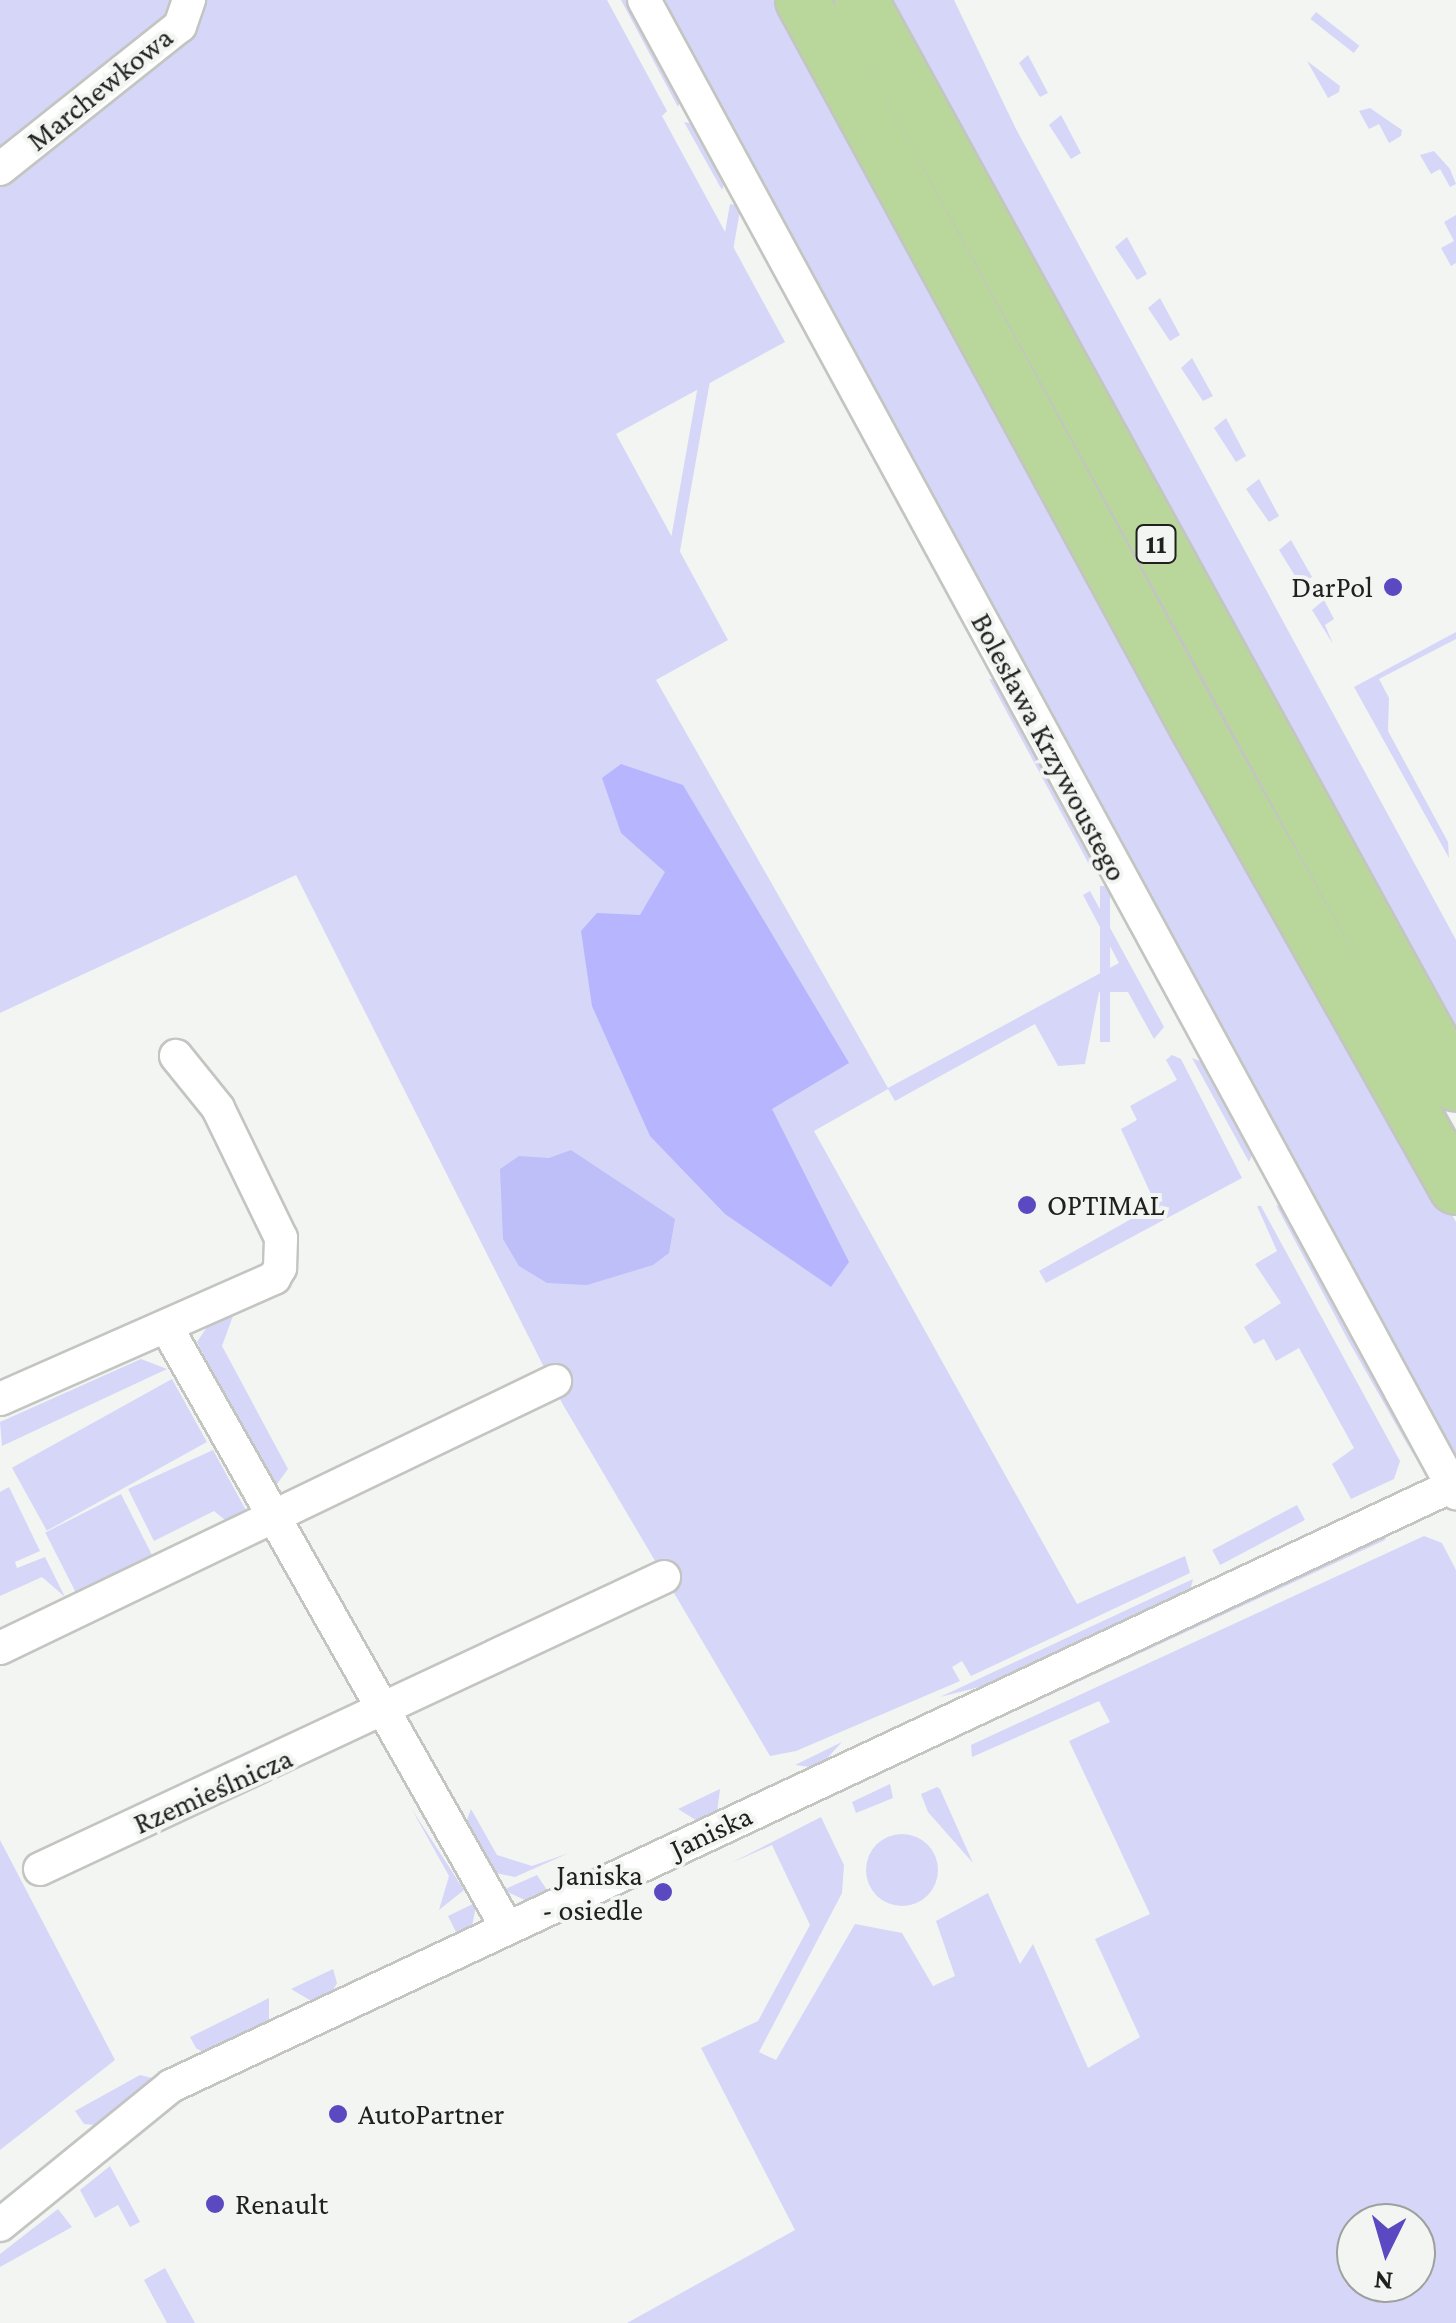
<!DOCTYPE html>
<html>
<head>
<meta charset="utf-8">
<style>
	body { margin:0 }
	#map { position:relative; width:1456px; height:2323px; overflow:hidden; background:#f2f5f1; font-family:"Crimson Pro",serif }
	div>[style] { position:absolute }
	.green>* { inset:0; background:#d6d7f8; transform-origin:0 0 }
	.round { border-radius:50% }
	.forest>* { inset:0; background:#b6b5fe }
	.water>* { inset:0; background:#bebef9 }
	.roads { filter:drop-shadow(2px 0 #c3c5c1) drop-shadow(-2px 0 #c3c5c1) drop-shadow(0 2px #c3c5c1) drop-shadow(0 -2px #c3c5c1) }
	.street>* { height:32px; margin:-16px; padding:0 16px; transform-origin:16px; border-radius:16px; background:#fff }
	.primary>* { height:52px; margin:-26px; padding:0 26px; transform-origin:26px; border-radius:26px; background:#b9d79b }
	.dots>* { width:28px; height:28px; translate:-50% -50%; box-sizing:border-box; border:5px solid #f2f5f1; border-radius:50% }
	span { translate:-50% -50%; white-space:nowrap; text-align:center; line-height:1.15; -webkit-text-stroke:8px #f2f5f1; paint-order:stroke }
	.shield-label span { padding:2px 8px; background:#f2f5f1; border:2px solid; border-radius:8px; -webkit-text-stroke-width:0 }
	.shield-label { font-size:28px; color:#20201f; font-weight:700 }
	.street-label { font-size:30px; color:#20201f }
	.poi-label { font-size:30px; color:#20201f }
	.right { translate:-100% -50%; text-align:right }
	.left { translate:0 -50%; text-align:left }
	.north { position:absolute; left:1336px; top:2203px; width:100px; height:100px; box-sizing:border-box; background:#f2f5f1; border:2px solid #9ea09d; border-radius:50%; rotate:185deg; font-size:28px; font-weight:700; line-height:40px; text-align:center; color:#20201f }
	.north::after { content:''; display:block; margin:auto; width:35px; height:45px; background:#5a49c1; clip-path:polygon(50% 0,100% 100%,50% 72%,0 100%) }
</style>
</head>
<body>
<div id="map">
	<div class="green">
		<i style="clip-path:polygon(0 0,176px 0,168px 19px,0 152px)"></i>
		<i style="clip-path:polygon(194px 0,607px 0,667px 111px,662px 116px,785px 342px,616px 434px,728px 640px,656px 680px,888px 1088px,1119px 963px,1083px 895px,1090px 891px,1164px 1027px,1154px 1039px,1128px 992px,1099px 992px,1085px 1064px,1058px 1066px,1035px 1024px,895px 1101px,888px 1089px,814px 1131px,1077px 1604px,1185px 1556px,1190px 1573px,971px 1676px,962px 1661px,952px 1667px,960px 1681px,796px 1751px,770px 1756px,562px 1403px,296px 875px,0 1013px,0 182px)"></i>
		<i style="clip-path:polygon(621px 0,628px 0,681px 98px,678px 107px)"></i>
		<i style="clip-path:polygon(659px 0,782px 0,1456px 1222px,1456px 1466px)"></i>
		<i style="clip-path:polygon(880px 0,954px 0,1016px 129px,1456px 940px,1456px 1052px)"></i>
		<i style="left:1316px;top:12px;width:55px;height:9px;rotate:38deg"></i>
		<i style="clip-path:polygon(1028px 55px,1048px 93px,1040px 97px,1019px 63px)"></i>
		<i style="clip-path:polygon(1307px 61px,1340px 86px,1339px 92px,1328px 98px)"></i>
		<i style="clip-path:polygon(1370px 108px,1402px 130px,1401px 136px,1389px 143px,1379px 124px,1369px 129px,1359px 111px)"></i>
		<i style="clip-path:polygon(1061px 115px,1081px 153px,1071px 159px,1049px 125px)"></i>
		<i style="clip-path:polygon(684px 122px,694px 124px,726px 179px,722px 190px)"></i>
		<i style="clip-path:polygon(1434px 151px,1450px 169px,1456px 184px,1450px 187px,1440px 169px,1431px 174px,1420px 155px)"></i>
		<i style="left:730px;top:204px;width:11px;height:444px;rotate:10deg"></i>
		<i style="clip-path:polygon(1456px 215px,1456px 263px,1451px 266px,1441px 248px,1454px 241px,1444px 222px)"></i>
		<i style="clip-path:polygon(1127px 237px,1147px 274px,1137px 280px,1115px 247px)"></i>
		<i style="clip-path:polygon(1160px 298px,1180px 335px,1170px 341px,1148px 308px)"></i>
		<i style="clip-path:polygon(1192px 358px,1213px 396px,1203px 401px,1181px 368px)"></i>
		<i style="clip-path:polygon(1226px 418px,1246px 456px,1236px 462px,1214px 428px)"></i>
		<i style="clip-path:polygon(1259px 479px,1279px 516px,1269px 522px,1246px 489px)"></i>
		<i style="clip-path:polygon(1291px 540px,1312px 577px,1300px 584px,1279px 550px)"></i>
		<i style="clip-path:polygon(1324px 600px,1334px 619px,1325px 625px,1333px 644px,1312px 610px)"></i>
		<i style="clip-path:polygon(1456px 632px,1456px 639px,1379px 679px,1389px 698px,1388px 731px,1448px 842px,1449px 858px,1354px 687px)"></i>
		<i style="clip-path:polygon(989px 679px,998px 680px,1093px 858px,1091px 868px)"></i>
		<i style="left:1100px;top:886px;width:10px;height:156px"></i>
		<i style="clip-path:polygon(1172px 1055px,1181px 1059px,1242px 1178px,1046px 1283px,1039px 1271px,1156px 1205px,1121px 1129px,1137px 1120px,1130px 1106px,1177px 1080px,1166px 1060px)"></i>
		<i style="clip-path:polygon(1192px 1058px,1205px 1063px,1254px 1150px,1249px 1162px)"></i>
		<i style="clip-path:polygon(1276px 1205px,1286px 1210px,1415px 1458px,1348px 1340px)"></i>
		<i style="clip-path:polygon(1257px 1206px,1261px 1206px,1400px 1461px,1394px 1479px,1351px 1499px,1332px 1464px,1354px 1448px,1299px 1348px,1276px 1361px,1264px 1339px,1254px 1344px,1244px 1327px,1281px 1303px,1255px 1264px,1277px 1251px)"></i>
		<i style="clip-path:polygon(296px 1285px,233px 1316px,222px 1346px,288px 1469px,274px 1488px,197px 1342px,211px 1321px)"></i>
		<i style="clip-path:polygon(141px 1359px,167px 1369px,2px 1446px,0 1422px)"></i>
		<i style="left:172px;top:1379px;width:72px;height:183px;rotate:61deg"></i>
		<i style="clip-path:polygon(213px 1450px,247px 1512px,230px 1524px,214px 1511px,154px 1541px,128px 1489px)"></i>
		<i style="clip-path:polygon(9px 1487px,40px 1551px,15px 1562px,17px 1568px,45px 1557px,65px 1597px,42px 1577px,0 1596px,0 1492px)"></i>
		<i style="left:121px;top:1494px;width:72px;height:85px;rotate:63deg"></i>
		<i style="left:1297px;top:1505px;width:17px;height:96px;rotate:62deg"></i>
		<i style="clip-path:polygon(1387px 1532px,1385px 1540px,972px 1731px,977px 1725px)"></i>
		<i style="clip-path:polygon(evenodd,1424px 1536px,1442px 1543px,1456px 1570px,1456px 2323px,627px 2323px,795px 2230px,701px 2048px,758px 2021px,810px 1925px,772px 1845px,731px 1863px,821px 1817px,844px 1865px,842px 1893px,759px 2052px,776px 2060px,855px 1924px,902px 1933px,933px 1986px,955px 1976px,936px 1921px,988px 1893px,1020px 1964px,1033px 1944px,1088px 2068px,1140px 2037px,1095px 1939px,1150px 1914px,1069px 1741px,1110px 1722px,1099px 1701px,972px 1757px,971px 1745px,1424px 1536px,1356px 2223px,1416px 2223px,1416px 2283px,1356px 2283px,1356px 2223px)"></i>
		<i style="clip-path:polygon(1193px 1579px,1190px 1591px,1007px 1680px,940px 1697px)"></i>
		<i style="clip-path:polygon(842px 1742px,818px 1768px,795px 1765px)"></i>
		<i style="clip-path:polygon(890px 1784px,893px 1798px,856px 1813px,852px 1802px)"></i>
		<i style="clip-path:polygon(937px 1787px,940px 1789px,973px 1863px,928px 1812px,921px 1794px)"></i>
		<i style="clip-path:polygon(720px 1789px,717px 1813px,699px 1822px,678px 1809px)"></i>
		<i style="clip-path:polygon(411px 1808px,464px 1890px,439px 1910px,449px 1876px)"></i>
		<i style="clip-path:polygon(471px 1809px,497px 1855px,532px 1866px,569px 1853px,515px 1877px,491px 1872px,465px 1825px)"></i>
		<i class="round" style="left:866px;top:1834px;width:72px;height:72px"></i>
		<i style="clip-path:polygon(0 1840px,115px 2060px,0 2150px)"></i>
		<i style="clip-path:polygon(537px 1875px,549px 1893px,527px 1901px,503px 1890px)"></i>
		<i style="clip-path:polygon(477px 1902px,472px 1926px,456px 1932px,448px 1916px)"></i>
		<i style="clip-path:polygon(333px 1969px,337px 1983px,331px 1994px,313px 2002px,291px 1989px)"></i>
		<i style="clip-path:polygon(269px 1998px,269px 2023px,204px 2053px,196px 2048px,190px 2037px)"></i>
		<i style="clip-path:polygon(140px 2075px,156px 2079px,94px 2125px,84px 2124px,75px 2111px)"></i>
		<i style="clip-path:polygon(110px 2166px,140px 2222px,130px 2227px,118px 2205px,95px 2218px,80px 2190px)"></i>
		<i style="clip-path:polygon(58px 2209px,72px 2227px,0 2267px,0 2254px)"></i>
		<i style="clip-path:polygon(165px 2268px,172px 2281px,195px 2323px,167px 2323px,144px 2280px)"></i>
	</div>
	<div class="forest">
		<i style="clip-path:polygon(621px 764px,683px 785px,849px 1063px,772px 1109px,849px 1262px,831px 1287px,725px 1214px,650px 1136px,592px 1006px,581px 931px,597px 913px,640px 915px,665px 872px,621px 833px,602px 778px)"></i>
	</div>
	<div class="water">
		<i style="clip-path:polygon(571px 1150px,675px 1219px,669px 1253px,653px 1265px,587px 1285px,547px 1283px,519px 1266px,503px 1239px,500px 1169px,519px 1156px,549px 1158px)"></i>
	</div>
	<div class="roads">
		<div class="street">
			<i style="left:644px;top:0;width:1700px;rotate:61.46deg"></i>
			<i style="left:0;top:169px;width:230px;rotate:-38.5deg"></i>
			<i style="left:180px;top:26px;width:28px;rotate:-71deg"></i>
			<i style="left:167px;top:1328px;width:690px;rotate:60.46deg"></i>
			<i style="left:0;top:1399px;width:300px;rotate:-23.8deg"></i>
			<i style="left:274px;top:1278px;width:12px;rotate:-59deg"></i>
			<i style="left:280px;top:1268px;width:30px;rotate:-88deg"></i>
			<i style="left:281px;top:1238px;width:144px;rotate:-115.9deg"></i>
			<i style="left:218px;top:1108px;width:67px;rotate:-128.9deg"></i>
			<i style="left:0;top:1648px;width:616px;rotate:-25.69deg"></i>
			<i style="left:40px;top:1869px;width:689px;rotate:-25.08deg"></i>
			<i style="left:0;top:2225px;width:220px;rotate:-39.1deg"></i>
			<i style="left:171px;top:2086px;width:1415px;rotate:-25.1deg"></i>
		</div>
		<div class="primary">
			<i style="left:802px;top:0;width:824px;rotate:61.51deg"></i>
			<i style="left:1195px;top:724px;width:532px;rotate:60.64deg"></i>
			<i style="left:861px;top:0;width:1237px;rotate:61.26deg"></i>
		</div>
	</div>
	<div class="dots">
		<i style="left:1393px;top:587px;background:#5a49c1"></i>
		<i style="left:1027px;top:1205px;background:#5a49c1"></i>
		<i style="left:663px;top:1892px;background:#5a49c1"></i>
		<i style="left:338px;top:2114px;background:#5a49c1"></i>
		<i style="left:215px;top:2204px;background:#5a49c1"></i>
	</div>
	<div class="shield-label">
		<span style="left:1156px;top:544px">11</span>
	</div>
	<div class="street-label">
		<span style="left:100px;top:89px;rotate:-39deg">Marchewkowa</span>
		<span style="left:1049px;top:747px;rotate:62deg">Bolesława Krzywoustego</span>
		<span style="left:213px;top:1791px;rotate:-24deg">Rzemieślnicza</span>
		<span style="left:711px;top:1832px;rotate:-25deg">Janiska</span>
	</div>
	<div class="poi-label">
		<span class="right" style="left:1373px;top:587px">DarPol</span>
		<span class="left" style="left:1047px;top:1205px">OPTIMAL</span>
		<span class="right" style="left:643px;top:1892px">Janiska<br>- osiedle</span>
		<span class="left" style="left:358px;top:2114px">AutoPartner</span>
		<span class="left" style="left:235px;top:2204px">Renault</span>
	</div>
	<div class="north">N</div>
</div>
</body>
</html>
